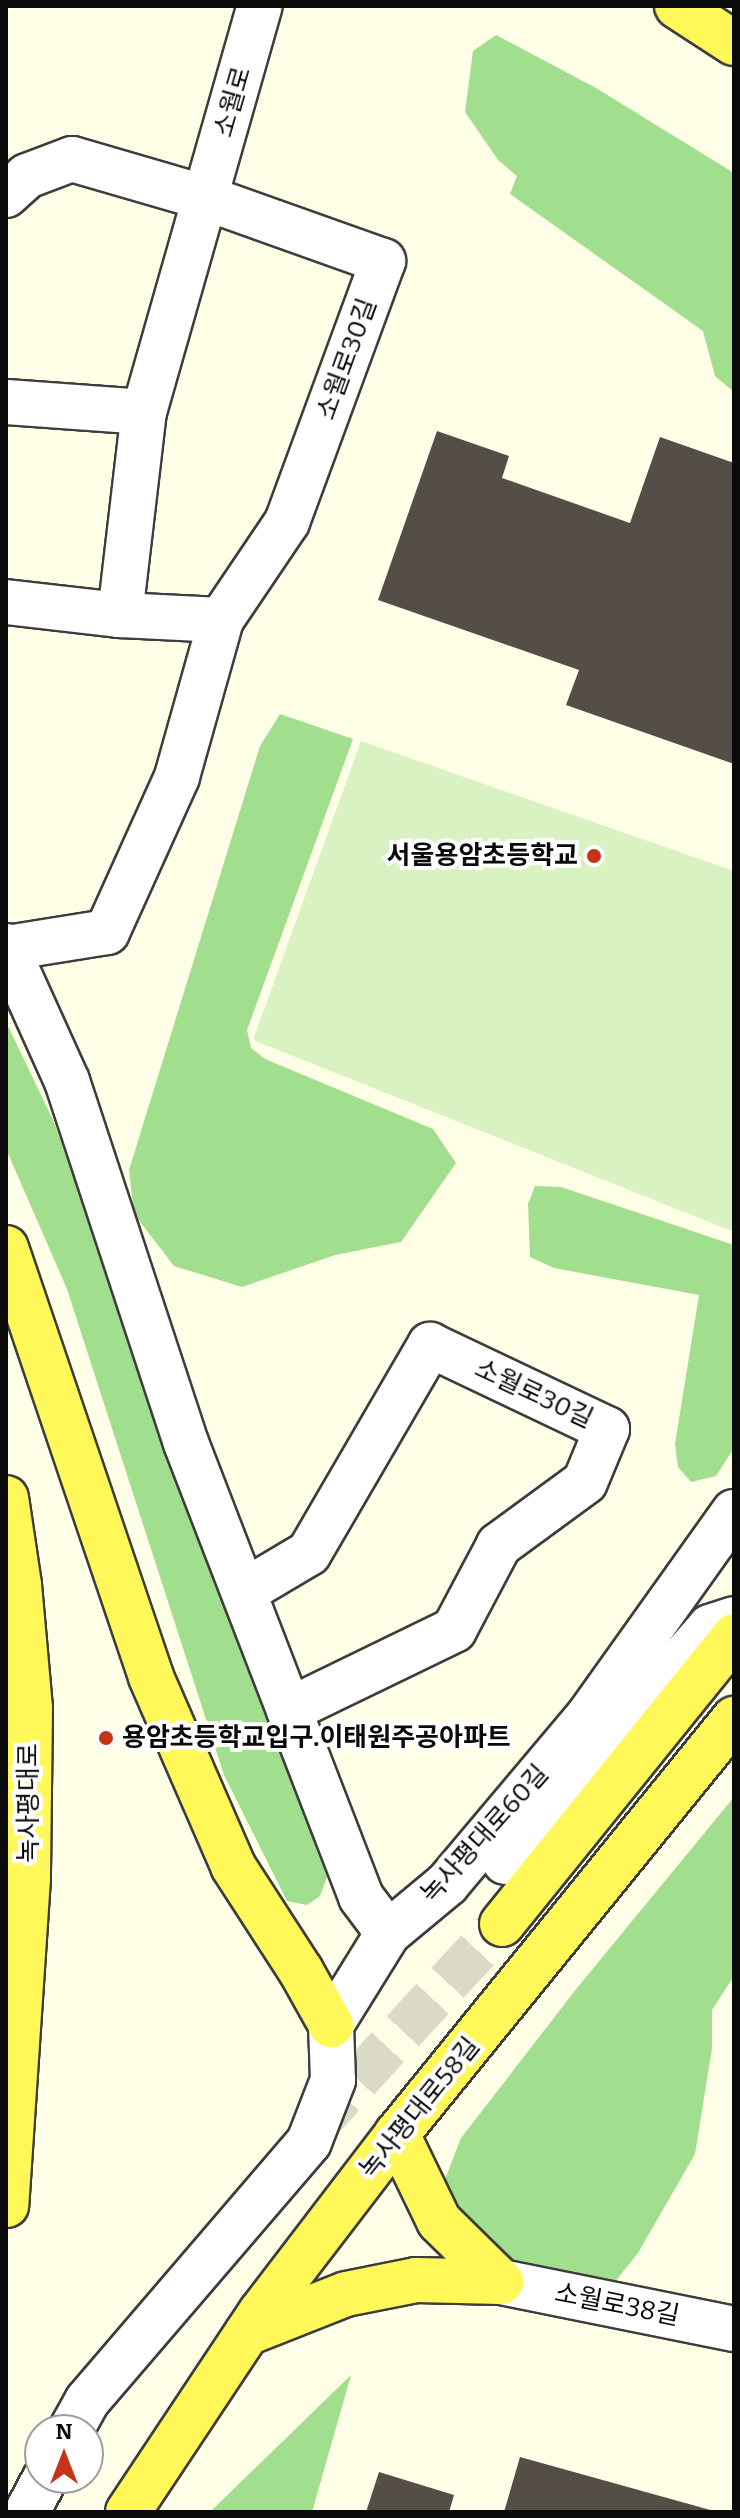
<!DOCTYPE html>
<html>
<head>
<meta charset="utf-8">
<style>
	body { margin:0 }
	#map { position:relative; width:740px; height:2518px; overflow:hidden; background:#ffffe8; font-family:Bitter,"Noto Sans KR",serif }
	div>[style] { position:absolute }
	.forest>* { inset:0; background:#a1de8d }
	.pitch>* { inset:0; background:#d8f3c1 }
	.building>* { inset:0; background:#544e46 }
	.major-tunnel>* { height:44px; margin-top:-22px; transform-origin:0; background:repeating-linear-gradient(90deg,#dadac7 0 44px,transparent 0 66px) }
	.roads { filter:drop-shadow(2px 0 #3d3d3d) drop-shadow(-2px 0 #3d3d3d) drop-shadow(0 2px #3d3d3d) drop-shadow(0 -2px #3d3d3d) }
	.minor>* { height:44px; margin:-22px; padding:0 22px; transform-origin:22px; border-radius:22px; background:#fff }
	.major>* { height:44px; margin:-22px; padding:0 22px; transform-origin:22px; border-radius:22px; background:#fff858 }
	.dots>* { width:22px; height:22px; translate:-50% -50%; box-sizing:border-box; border:4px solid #fff; border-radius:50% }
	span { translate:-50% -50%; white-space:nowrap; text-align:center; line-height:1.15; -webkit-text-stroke:8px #fff; paint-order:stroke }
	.street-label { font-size:26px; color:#0a0a0a }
	.poi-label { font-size:26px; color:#0a0a0a; font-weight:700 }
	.right { translate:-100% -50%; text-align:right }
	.left { translate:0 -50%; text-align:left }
	.frame { position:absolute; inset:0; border:8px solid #0a0a0a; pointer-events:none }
	.north { position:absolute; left:24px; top:2414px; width:80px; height:80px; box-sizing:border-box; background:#fff; border:2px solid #9d9d9d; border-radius:50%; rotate:0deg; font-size:22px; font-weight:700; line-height:32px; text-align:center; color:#0a0a0a }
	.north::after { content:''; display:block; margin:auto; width:28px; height:36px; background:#c53318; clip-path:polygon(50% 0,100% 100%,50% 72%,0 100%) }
</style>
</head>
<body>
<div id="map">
	<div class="forest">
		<i style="clip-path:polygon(496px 35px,596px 88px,734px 173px,734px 392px,715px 376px,703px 331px,510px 194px,517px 176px,498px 160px,465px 112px,473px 51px)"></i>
		<i style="clip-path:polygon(280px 714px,353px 739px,247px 1030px,251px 1048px,265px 1059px,433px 1129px,456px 1163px,401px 1242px,335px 1255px,242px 1287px,174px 1266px,134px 1214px,129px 1170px,260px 746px)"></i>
		<i style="clip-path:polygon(6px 1022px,54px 1122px,213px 1575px,327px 1877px,320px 1896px,307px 1905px,287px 1901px,224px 1775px,67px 1289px,6px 1149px)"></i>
		<i style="clip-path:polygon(535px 1186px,561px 1187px,734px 1245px,734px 1448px,716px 1476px,691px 1482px,678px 1467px,675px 1444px,699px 1295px,554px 1268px,530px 1257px,528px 1204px)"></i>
		<i style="clip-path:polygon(734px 1797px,734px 1976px,712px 2010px,712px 2048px,695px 2154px,638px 2253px,610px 2288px,512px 2264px,460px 2233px,442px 2187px,461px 2138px,577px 1988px)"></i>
		<i style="clip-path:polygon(351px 2375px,312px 2512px,210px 2512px)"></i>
	</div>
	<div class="pitch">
		<i style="clip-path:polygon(361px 741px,734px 871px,734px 1232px,253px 1040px)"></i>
	</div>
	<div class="building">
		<i style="clip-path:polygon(437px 431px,509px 456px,502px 478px,630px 523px,660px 437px,734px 463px,734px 764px,566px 705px,579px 670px,378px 600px)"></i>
		<i style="clip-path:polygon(520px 2457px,714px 2511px,714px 2512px,504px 2512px)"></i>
		<i style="clip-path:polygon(379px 2472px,454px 2495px,449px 2512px,366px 2512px)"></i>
	</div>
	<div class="major-tunnel">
		<i style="left:313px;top:2128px;width:278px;rotate:-47.2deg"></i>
	</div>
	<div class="roads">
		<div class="minor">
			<i style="left:6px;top:195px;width:28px;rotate:-42deg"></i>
			<i style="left:27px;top:176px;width:48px;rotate:-20.7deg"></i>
			<i style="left:72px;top:159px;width:140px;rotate:16.2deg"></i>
			<i style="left:206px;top:198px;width:188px;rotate:19.6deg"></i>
			<i style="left:383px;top:261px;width:278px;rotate:110.2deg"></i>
			<i style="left:287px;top:522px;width:118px;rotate:124deg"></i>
			<i style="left:6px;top:402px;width:138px;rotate:4.1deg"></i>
			<i style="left:6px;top:602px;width:115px;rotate:6.5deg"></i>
			<i style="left:120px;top:615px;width:101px;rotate:2.8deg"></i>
			<i style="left:221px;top:620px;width:163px;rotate:105.7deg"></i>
			<i style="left:177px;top:777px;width:170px;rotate:114.3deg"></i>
			<i style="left:107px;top:932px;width:101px;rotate:170.9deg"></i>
			<i style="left:120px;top:615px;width:204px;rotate:-83.3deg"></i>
			<i style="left:144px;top:412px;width:422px;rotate:-74.1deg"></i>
			<i style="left:6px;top:946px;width:148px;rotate:65.7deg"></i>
			<i style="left:67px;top:1081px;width:381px;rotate:71.8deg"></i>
			<i style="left:186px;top:1443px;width:286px;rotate:68.9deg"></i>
			<i style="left:289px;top:1710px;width:200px;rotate:68.9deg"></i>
			<i style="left:361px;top:1897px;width:45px;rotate:53.1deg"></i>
			<i style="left:245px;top:1591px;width:74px;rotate:-30.7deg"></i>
			<i style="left:309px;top:1553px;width:241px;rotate:-59.8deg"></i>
			<i style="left:430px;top:1345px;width:196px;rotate:25.4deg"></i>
			<i style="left:607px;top:1429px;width:57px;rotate:112.5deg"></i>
			<i style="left:585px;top:1482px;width:107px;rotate:143.8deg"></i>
			<i style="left:499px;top:1545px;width:96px;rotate:117.9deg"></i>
			<i style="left:454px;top:1630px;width:183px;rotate:154.1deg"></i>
			<i style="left:505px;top:1862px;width:312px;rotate:-48.9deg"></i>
			<i style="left:710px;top:1627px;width:25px;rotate:-18deg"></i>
			<i style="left:501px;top:2282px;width:238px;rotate:11.4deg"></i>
			<i style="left:71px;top:2430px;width:33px;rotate:-61deg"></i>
			<i style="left:87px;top:2401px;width:341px;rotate:-49.4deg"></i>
			<i style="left:309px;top:2142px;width:66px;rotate:-68.8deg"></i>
			<i style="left:333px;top:2080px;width:55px;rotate:-92.1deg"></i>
			<i style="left:331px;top:2025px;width:108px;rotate:-58.2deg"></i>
			<i style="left:388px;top:1933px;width:77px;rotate:-39.7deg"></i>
			<i style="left:447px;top:1884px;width:217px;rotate:-49.9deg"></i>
			<i style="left:587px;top:1718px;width:253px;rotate:-54.5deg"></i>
			<i style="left:27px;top:2512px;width:38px;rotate:-62deg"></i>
		</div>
		<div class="major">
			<i style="left:677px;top:6px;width:68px;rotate:33deg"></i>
			<i style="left:6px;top:1248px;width:453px;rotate:71.3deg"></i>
			<i style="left:151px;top:1677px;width:206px;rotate:66.5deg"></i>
			<i style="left:233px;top:1866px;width:125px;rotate:57.1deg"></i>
			<i style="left:301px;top:1971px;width:62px;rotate:60.9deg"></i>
			<i style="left:6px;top:1498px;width:88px;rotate:81.5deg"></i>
			<i style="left:19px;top:1585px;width:123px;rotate:84.9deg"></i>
			<i style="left:30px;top:1708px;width:170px;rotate:90.7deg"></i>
			<i style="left:28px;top:1878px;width:328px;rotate:93.8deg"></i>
			<i style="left:502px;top:1924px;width:370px;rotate:-51.1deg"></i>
			<i style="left:247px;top:2333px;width:106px;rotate:-21.5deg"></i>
			<i style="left:346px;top:2294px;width:71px;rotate:-11.3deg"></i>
			<i style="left:416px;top:2280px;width:85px;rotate:1.3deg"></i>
			<i style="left:501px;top:2282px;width:87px;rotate:-135.5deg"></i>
			<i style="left:439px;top:2221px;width:97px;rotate:-115.8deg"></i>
			<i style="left:128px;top:2512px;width:240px;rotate:-56.4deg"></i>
			<i style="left:261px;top:2312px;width:224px;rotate:-52.6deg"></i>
			<i style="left:397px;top:2134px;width:535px;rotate:-50.92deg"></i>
		</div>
	</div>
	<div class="dots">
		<i style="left:594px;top:856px;background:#c53318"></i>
		<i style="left:106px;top:1738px;background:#c53318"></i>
	</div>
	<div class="street-label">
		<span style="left:233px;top:102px;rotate:-74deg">소월로</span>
		<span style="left:347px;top:359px;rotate:-70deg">소월로30길</span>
		<span style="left:534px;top:1394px;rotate:25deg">소월로30길</span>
		<span style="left:29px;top:1803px;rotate:-90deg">녹사평대로</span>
		<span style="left:485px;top:1834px;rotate:-48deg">녹사평대로60길</span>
		<span style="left:420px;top:2108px;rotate:-51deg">녹사평대로58길</span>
		<span style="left:617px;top:2305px;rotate:11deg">소월로38길</span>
	</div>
	<div class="poi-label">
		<span class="right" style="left:578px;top:856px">서울용암초등학교</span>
		<span class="left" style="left:122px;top:1738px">용암초등학교입구.이태원주공아파트</span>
	</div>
	<div class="frame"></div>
	<div class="north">N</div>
</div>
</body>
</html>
